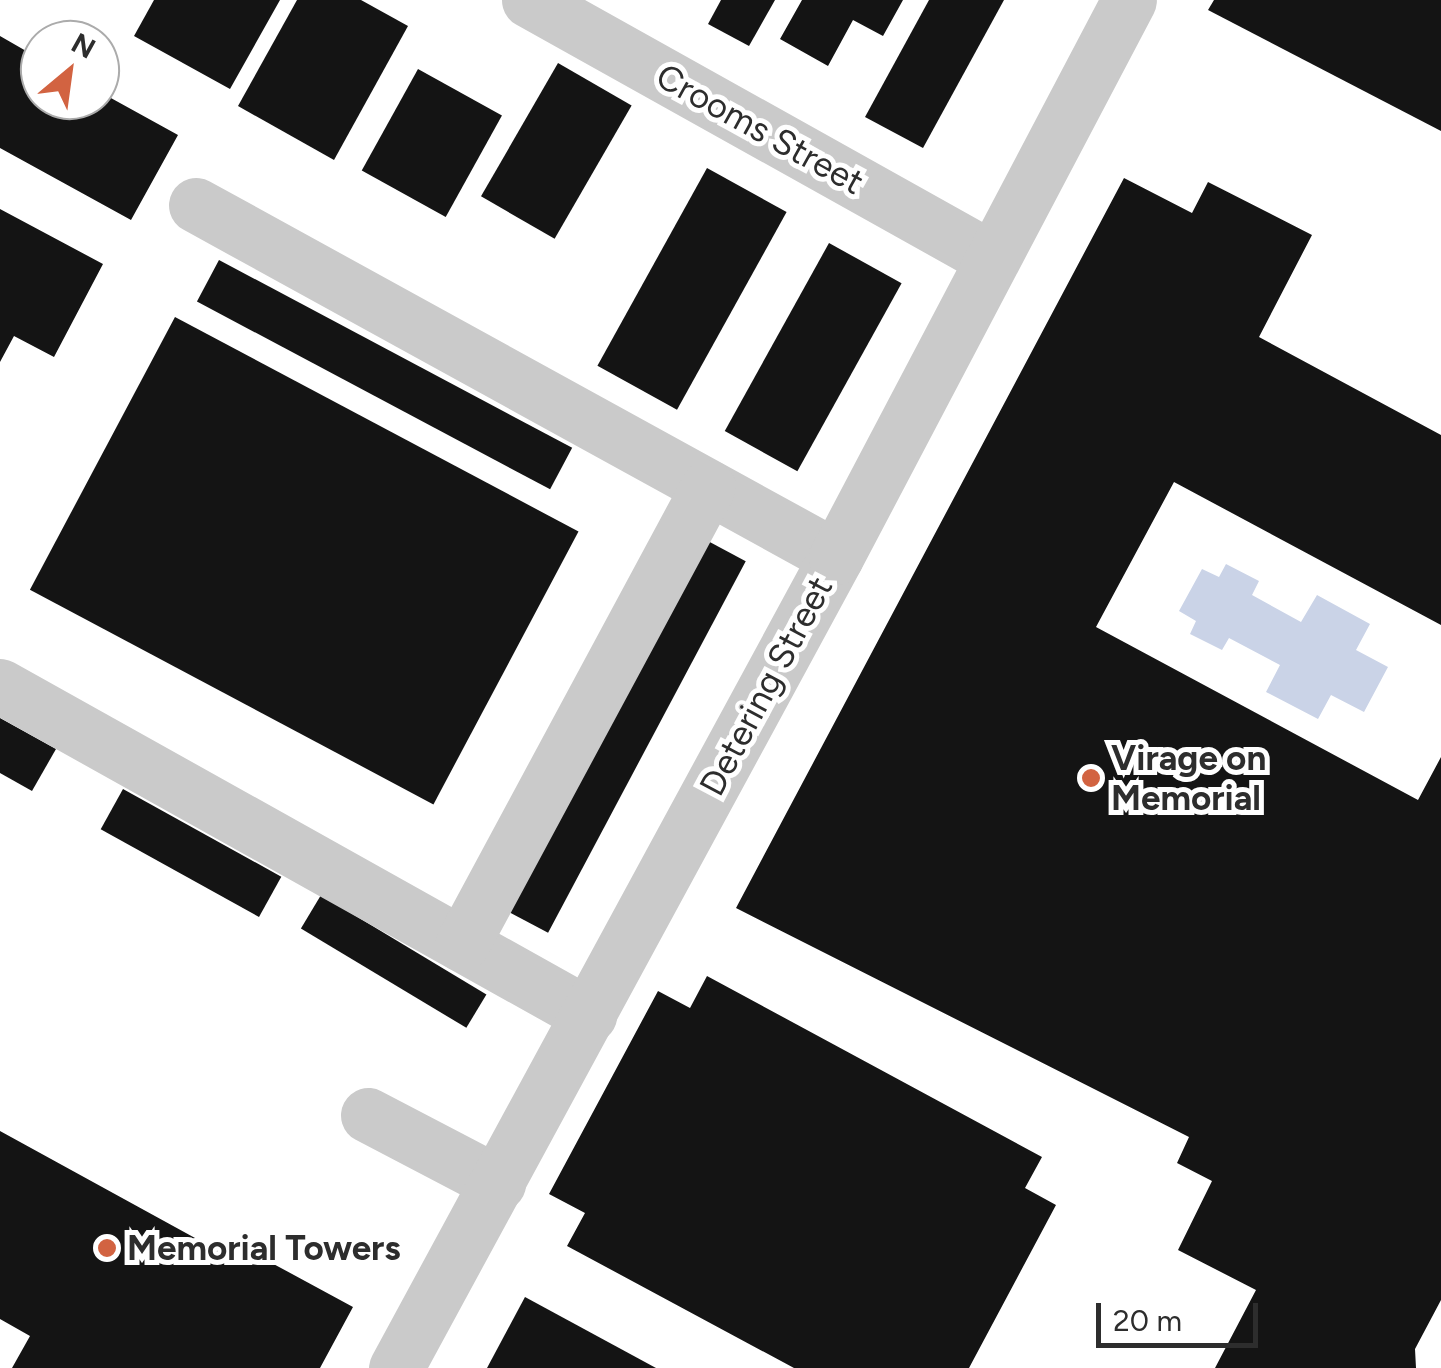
<!DOCTYPE html>
<html>
<head>
<meta charset="utf-8">
<style>
	body { margin:0 }
	#map { position:relative; width:1441px; height:1368px; overflow:hidden; background:#fff; font-family:Figtree,sans-serif }
	div>[style] { position:absolute }
	.water>* { inset:0; background:#cad3e7 }
	.building>* { inset:0; background:#141414; transform-origin:0 0 }
	.minor>* { height:55px; margin:-27.5px; padding:0 27.5px; transform-origin:27.5px; border-radius:27.5px; background:#cacaca }
	.dots>* { width:28px; height:28px; translate:-50% -50%; box-sizing:border-box; border:5px solid #fff; border-radius:50% }
	span { translate:-50% -50%; white-space:nowrap; text-align:center; line-height:1.15; -webkit-text-stroke:10px #fff; paint-order:stroke }
	.street-label { font-size:35px; color:#2d2d2d }
	.poi-label { font-size:35px; color:#2d2d2d; font-weight:700 }
	.left { translate:0 -50%; text-align:left }
	.north { position:absolute; left:20px; top:20px; width:100px; height:100px; box-sizing:border-box; background:#fff; border:2px solid #ababab; border-radius:50%; rotate:29deg; font-size:28px; font-weight:700; line-height:40px; text-align:center; color:#2d2d2d }
	.north::after { content:''; display:block; margin:auto; width:35px; height:45px; background:#d26341; clip-path:polygon(50% 0,100% 100%,50% 72%,0 100%) }
	.scale { position:absolute; left:1096px; top:1303px; width:162px; height:45px; box-sizing:border-box; border:5px solid #2d2d2d; border-top:0; padding-left:12px; font-size:30px; line-height:35px; white-space:nowrap; color:#2d2d2d; -webkit-text-stroke:8px #fff; paint-order:stroke }
</style>
</head>
<body>
<div id="map">
	<div class="water">
		<i style="clip-path:polygon(1226px 564px,1259px 581px,1252px 595px,1301px 622px,1317px 595px,1370px 624px,1356px 650px,1388px 667px,1364px 712px,1331px 695px,1318px 719px,1266px 692px,1280px 665px,1229px 638px,1222px 650px,1190px 634px,1196px 621px,1179px 611px,1202px 569px,1219px 577px)"></i>
	</div>
	<div class="building">
		<i style="clip-path:polygon(154px 0,280px 0,230px 89px,134px 36px)"></i>
		<i style="clip-path:polygon(297px 0,361px 0,408px 26px,334px 160px,238px 106px)"></i>
		<i style="clip-path:polygon(721px 0,775px 0,749px 46px,708px 24px)"></i>
		<i style="clip-path:polygon(802px 0,903px 0,883px 36px,853px 20px,828px 66px,780px 39px)"></i>
		<i style="clip-path:polygon(929px 0,1004px 0,923px 148px,865px 117px)"></i>
		<i style="clip-path:polygon(1214px 0,1441px 0,1441px 131px,1208px 10px)"></i>
		<i style="clip-path:polygon(0 36px,40px 59px,40px 100px,100px 100px,100px 92px,178px 135px,131px 220px,0 148px)"></i>
		<i style="left:558px;top:63px;width:85px;height:154px;rotate:30deg"></i>
		<i style="left:418px;top:69px;width:96px;height:116px;rotate:29deg"></i>
		<i style="left:707px;top:168px;width:91px;height:226px;rotate:29deg"></i>
		<i style="clip-path:polygon(1124px 178px,1192px 213px,1208px 182px,1312px 235px,1259px 337px,1441px 435px,1441px 625px,1174px 482px,1096px 627px,1418px 800px,1441px 757px,1441px 1300px,1415px 1349px,1416px 1368px,1215px 1368px,1256px 1290px,1178px 1250px,1212px 1181px,1177px 1163px,1189px 1137px,736px 908px)"></i>
		<i style="clip-path:polygon(0 209px,103px 264px,54px 357px,14px 336px,0 362px)"></i>
		<i style="left:829px;top:243px;width:83px;height:215px;rotate:29deg"></i>
		<i style="left:219px;top:260px;width:400px;height:47px;rotate:28deg"></i>
		<i style="left:175px;top:317px;width:457px;height:309px;rotate:28deg"></i>
		<i style="left:706px;top:540px;width:45px;height:421px;rotate:28deg"></i>
		<i style="clip-path:polygon(0 718px,56px 749px,32px 791px,0 773px)"></i>
		<i style="left:123px;top:789px;width:181px;height:46px;rotate:29deg"></i>
		<i style="left:321px;top:895px;width:193px;height:39px;rotate:31deg"></i>
		<i style="clip-path:polygon(707px 976px,1042px 1157px,1025px 1188px,1056px 1205px,969px 1368px,794px 1368px,567px 1246px,585px 1213px,549px 1194px,658px 991px,690px 1008px)"></i>
		<i style="clip-path:polygon(0 1131px,226px 1255px,233px 1242px,353px 1307px,320px 1368px,12px 1368px,30px 1336px,0 1319px)"></i>
		<i style="clip-path:polygon(525px 1297px,656px 1368px,487px 1368px)"></i>
	</div>
	<div class="minor">
		<i style="left:529px;top:0;width:529px;rotate:29.18deg"></i>
		<i style="left:196px;top:205px;width:730px;rotate:28.81deg"></i>
		<i style="left:0;top:686px;width:675px;rotate:29.19deg"></i>
		<i style="left:462px;top:944px;width:519px;rotate:-61.71deg"></i>
		<i style="left:368px;top:1115px;width:147px;rotate:27.6deg"></i>
		<i style="left:396px;top:1368px;width:923px;rotate:-61.52deg"></i>
		<i style="left:836px;top:557px;width:629px;rotate:-62.25deg"></i>
	</div>
	<div class="dots">
		<i style="left:1091px;top:778px;background:#d26341"></i>
		<i style="left:107px;top:1248px;background:#d26341"></i>
	</div>
	<div class="street-label">
		<span style="left:760px;top:129px;rotate:29deg">Crooms Street</span>
		<span style="left:766px;top:686px;rotate:-62deg">Detering Street</span>
	</div>
	<div class="poi-label">
		<span class="left" style="left:1111px;top:778px">Virage on<br>Memorial</span>
		<span class="left" style="left:127px;top:1248px">Memorial Towers</span>
	</div>
	<div class="north">N</div>
	<div class="scale">20 m</div>
</div>
</body>
</html>
